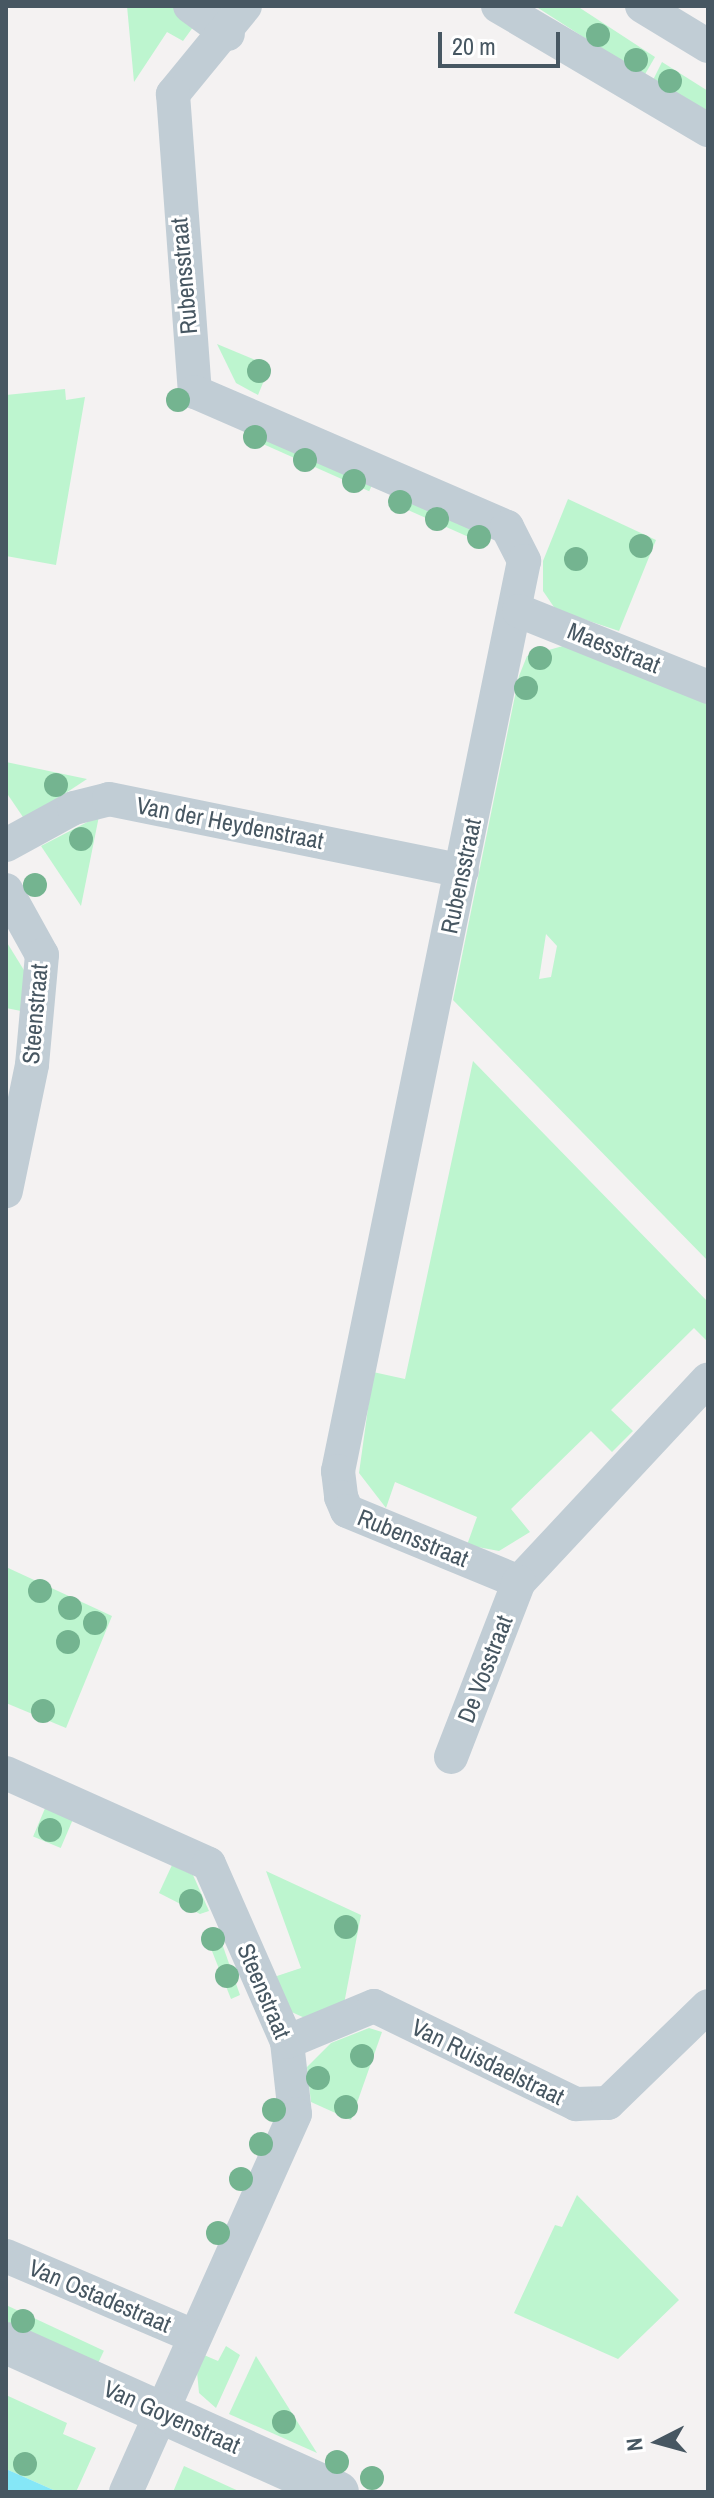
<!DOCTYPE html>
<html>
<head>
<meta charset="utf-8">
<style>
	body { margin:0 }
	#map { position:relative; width:714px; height:2498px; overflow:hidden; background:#f4f2f2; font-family:"Archivo Narrow",sans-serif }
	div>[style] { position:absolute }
	.green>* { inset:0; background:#bdf5cf; transform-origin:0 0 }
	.water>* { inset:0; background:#85e7f7 }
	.minor>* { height:34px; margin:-17px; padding:0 17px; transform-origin:17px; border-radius:17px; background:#c1cdd5 }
	.tertiary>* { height:42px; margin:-21px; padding:0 21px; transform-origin:21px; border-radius:21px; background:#c1cdd5 }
	.trees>* { width:24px; height:24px; margin:-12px; border-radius:50%; background:#74b490 }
	span { translate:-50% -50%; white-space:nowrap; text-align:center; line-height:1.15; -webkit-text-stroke:6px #fff; paint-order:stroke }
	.street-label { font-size:24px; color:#475762 }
	.frame { position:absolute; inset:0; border:8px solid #475762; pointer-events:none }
	.north { position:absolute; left:618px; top:2402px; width:80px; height:80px; -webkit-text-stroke:6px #fff; paint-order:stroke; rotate:264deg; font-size:22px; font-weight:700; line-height:32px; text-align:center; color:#475762 }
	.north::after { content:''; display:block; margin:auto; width:28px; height:36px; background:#475762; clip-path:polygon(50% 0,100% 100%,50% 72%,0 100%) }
	.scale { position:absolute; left:438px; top:32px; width:122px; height:36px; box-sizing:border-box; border:4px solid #475762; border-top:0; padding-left:10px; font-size:24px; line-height:28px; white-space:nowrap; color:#475762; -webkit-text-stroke:6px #fff; paint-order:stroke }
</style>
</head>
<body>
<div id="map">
	<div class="green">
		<i style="clip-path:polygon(127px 6px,196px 6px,196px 23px,183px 41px,167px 32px,134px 82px)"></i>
		<i style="clip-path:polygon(535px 6px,577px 6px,655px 57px,644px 76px)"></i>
		<i style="clip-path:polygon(662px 62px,708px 91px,708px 119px,652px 82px)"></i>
		<i style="clip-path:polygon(217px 344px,270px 366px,258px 395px,236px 383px)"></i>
		<i style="clip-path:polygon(65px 389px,66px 400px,85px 397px,56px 565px,6px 556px,6px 395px)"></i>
		<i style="left:254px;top:428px;width:131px;height:11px;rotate:24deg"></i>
		<i style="left:397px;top:492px;width:98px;height:12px;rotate:24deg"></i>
		<i style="clip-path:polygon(568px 499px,656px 540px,619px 631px,556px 610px,543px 591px,543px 561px)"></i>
		<i style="clip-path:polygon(evenodd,563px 646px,708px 704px,708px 1261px,453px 1000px,519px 676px,527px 656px,563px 646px,546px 934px,557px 946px,551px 977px,539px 979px,546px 934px)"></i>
		<i style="clip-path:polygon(6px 762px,87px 779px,25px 820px,6px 792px)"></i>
		<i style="clip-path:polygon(99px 816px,81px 906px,41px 846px)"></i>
		<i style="clip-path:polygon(6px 941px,30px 980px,26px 1012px,6px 1008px)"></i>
		<i style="clip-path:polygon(473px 1061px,708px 1302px,708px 1342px,694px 1328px,611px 1410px,633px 1431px,612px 1452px,591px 1431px,511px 1509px,530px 1532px,499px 1551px,467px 1545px,477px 1517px,395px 1482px,386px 1508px,359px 1473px,373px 1372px,405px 1379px)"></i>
		<i style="clip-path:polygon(6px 1567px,112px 1616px,66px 1728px,6px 1703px)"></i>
		<i style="left:46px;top:1806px;width:30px;height:33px;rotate:23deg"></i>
		<i style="clip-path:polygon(172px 1865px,193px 1875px,209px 1911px,200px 1914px,159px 1893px)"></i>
		<i style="clip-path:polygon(266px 1871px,361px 1915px,344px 2004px,307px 2019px,285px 2009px,271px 1978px,301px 1968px)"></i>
		<i style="clip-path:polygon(218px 1932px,240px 1995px,231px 1999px,206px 1936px)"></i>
		<i style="clip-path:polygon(369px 2028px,382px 2032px,351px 2120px,311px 2102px,307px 2067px,331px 2043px)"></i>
		<i style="clip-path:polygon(577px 2195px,679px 2300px,618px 2359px,514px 2313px,555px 2225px,562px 2227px)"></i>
		<i style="left:6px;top:2305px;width:108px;height:15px;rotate:25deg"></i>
		<i style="clip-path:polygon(226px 2346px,240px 2355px,216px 2408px,199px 2393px,197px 2372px,204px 2355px,218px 2361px)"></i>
		<i style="clip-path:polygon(256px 2356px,317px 2453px,229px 2414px)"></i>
		<i style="clip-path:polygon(6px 2395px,67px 2423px,63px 2434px,96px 2448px,76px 2492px,58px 2492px,6px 2469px)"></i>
		<i style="clip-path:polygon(184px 2466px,232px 2488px,241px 2492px,173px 2492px)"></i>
	</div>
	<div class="water">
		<i style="clip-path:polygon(6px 2469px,58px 2492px,6px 2492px)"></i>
	</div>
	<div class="minor">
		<i style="left:190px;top:6px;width:47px;rotate:36.4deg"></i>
		<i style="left:245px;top:6px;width:114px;rotate:129.3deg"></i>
		<i style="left:173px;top:94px;width:299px;rotate:85.8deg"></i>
		<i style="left:195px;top:392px;width:340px;rotate:23.4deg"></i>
		<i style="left:507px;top:527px;width:38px;rotate:63deg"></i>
		<i style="left:524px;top:561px;width:929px;rotate:101.55deg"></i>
		<i style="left:338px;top:1471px;width:26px;rotate:83deg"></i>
		<i style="left:341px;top:1497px;width:15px;rotate:67deg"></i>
		<i style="left:347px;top:1511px;width:186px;rotate:22.4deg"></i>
		<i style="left:519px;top:1582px;width:277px;rotate:-47deg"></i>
		<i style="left:498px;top:6px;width:244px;rotate:30.6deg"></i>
		<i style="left:642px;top:6px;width:77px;rotate:31.2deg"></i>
		<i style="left:519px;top:611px;width:204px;rotate:21.9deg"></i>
		<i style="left:6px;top:845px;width:77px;rotate:-28.6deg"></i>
		<i style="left:74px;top:808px;width:36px;rotate:-14deg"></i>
		<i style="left:109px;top:799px;width:360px;rotate:11.5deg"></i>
		<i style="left:6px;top:890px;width:74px;rotate:61deg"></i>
		<i style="left:42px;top:955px;width:110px;rotate:95.2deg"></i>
		<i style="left:32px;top:1065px;width:129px;rotate:101.7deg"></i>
		<i style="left:451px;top:1757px;width:188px;rotate:-68.8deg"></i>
		<i style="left:6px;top:1773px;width:222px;rotate:24.1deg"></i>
		<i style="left:209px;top:1864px;width:194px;rotate:66.3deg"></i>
		<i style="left:287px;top:2042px;width:72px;rotate:83.7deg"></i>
		<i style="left:295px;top:2114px;width:414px;rotate:114.1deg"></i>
		<i style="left:287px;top:2042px;width:94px;rotate:-22.5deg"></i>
		<i style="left:374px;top:2006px;width:225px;rotate:25.9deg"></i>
		<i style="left:576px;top:2104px;width:32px;rotate:-2deg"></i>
		<i style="left:608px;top:2103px;width:139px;rotate:-44.1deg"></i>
		<i style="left:6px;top:2256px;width:204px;rotate:23.1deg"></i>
	</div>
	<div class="tertiary">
		<i style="left:6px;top:2343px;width:364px;rotate:24.2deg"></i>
	</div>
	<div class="trees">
		<i style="left:598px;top:35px"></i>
		<i style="left:636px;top:60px"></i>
		<i style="left:670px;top:81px"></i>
		<i style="left:259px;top:371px"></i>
		<i style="left:178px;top:400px"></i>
		<i style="left:255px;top:437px"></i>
		<i style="left:305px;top:460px"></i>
		<i style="left:354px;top:481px"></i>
		<i style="left:400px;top:502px"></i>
		<i style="left:437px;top:519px"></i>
		<i style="left:479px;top:537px"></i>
		<i style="left:641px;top:546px"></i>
		<i style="left:576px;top:559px"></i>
		<i style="left:540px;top:658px"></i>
		<i style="left:526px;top:688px"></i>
		<i style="left:56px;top:785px"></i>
		<i style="left:81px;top:839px"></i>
		<i style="left:35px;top:885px"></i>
		<i style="left:40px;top:1591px"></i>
		<i style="left:70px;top:1608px"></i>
		<i style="left:95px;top:1623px"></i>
		<i style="left:68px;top:1642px"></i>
		<i style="left:43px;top:1711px"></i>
		<i style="left:50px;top:1830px"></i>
		<i style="left:191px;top:1901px"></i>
		<i style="left:346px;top:1927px"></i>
		<i style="left:213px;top:1939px"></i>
		<i style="left:227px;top:1976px"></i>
		<i style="left:362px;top:2056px"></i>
		<i style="left:318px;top:2078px"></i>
		<i style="left:346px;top:2107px"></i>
		<i style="left:274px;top:2110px"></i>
		<i style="left:261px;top:2144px"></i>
		<i style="left:241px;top:2179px"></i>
		<i style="left:218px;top:2233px"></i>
		<i style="left:23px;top:2321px"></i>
		<i style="left:284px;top:2422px"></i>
		<i style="left:337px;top:2462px"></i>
		<i style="left:25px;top:2464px"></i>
		<i style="left:372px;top:2478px"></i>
	</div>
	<div class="street-label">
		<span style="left:184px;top:276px;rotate:-95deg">Rubensstraat</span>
		<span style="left:614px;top:648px;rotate:22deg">Maesstraat</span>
		<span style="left:230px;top:823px;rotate:11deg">Van der Heydenstraat</span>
		<span style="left:461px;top:876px;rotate:-78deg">Rubensstraat</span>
		<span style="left:35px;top:1014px;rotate:-85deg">Steenstraat</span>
		<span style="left:413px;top:1538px;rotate:22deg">Rubensstraat</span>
		<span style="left:485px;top:1669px;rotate:-69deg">De Vosstraat</span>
		<span style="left:264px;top:1991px;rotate:67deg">Steenstraat</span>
		<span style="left:488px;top:2062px;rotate:26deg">Van Ruisdaelstraat</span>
		<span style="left:100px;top:2296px;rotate:23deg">Van Ostadestraat</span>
		<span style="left:172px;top:2417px;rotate:24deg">Van Goyenstraat</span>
	</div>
	<div class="frame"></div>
	<div class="north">N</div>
	<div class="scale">20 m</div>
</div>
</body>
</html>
